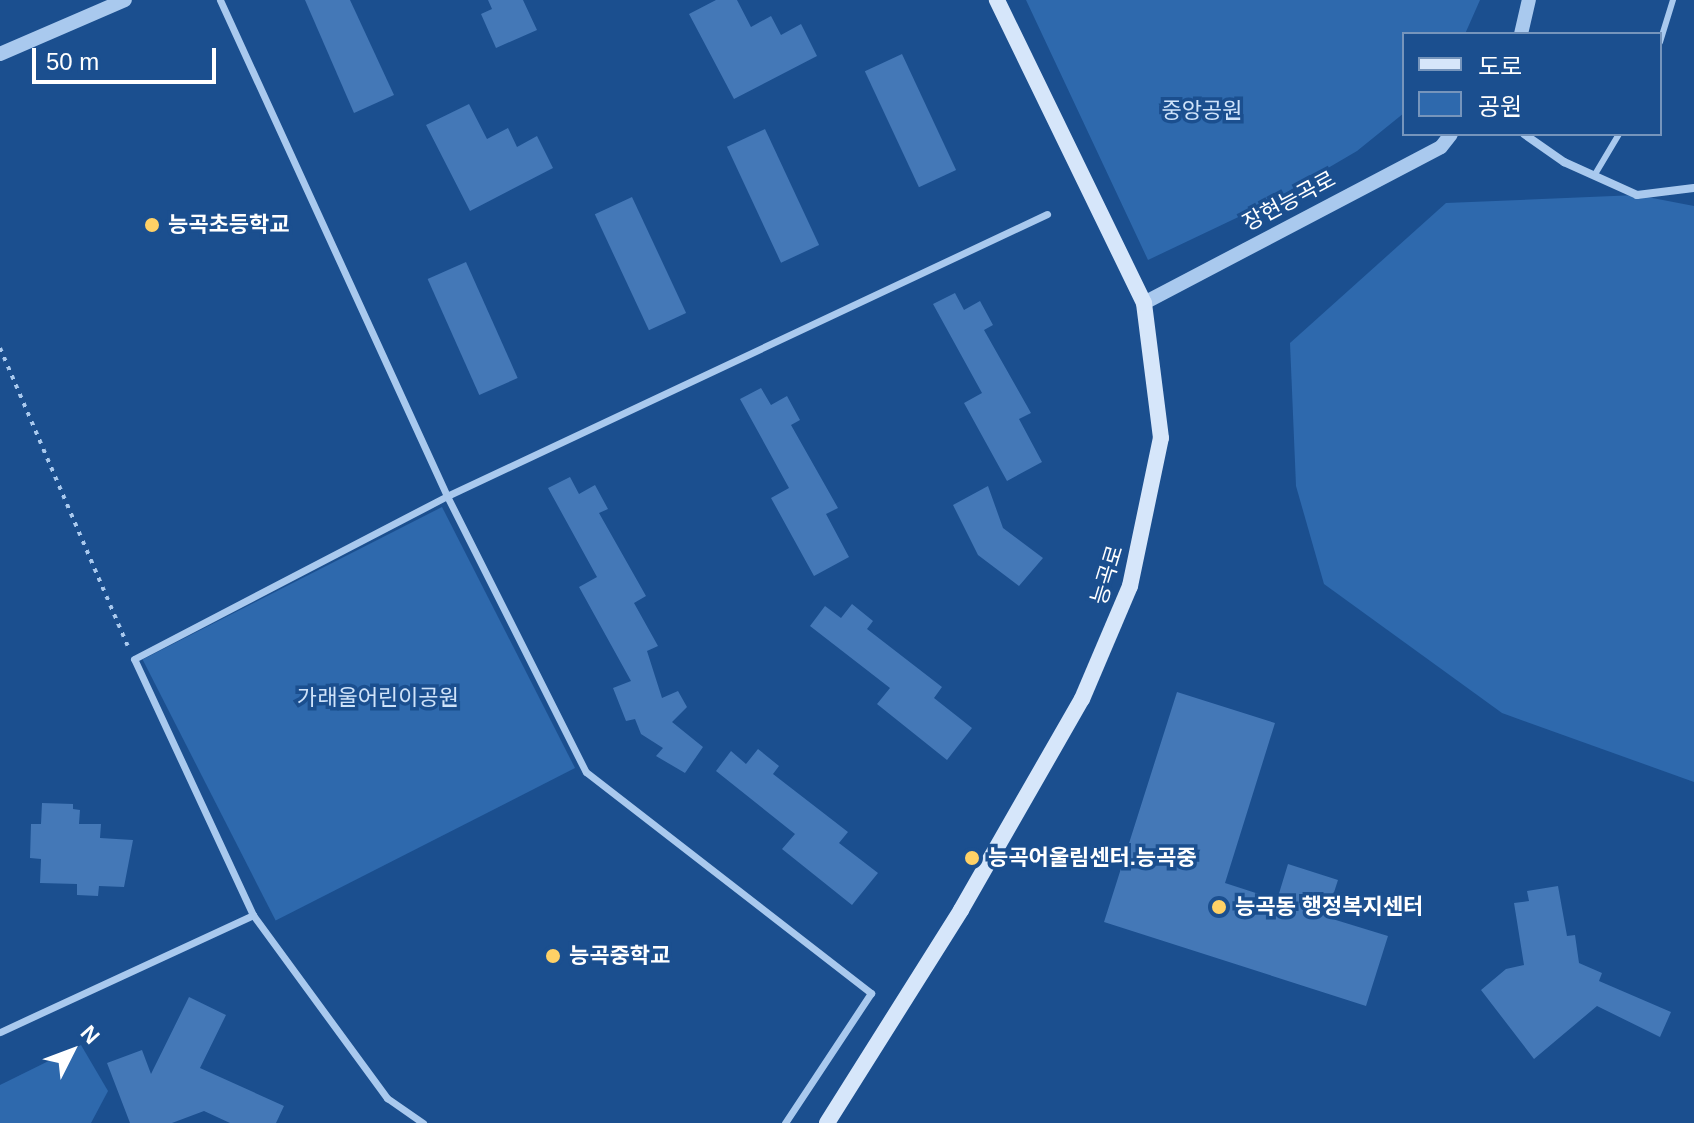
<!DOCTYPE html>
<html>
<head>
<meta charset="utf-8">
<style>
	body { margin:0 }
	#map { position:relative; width:1694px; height:1123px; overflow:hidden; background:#1b4f8f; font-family:Arial,"Noto Sans KR",sans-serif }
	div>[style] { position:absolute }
	.green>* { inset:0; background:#2e69ad; transform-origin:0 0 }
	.building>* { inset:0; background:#4478b7; transform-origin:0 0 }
	.path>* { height:4px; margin-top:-2px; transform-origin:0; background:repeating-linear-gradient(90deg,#a9c9ee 0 4px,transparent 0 10px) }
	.service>* { height:6px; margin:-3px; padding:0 3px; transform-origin:3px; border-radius:3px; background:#a9c9ee }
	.pedestrian>* { height:7px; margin:-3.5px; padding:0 3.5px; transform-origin:3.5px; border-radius:3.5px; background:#a9c9ee }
	.minor>* { height:8px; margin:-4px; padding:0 4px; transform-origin:4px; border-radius:4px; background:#a9c9ee }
	.tertiary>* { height:14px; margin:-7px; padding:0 7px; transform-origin:7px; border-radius:7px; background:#a9c9ee }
	.secondary>* { height:16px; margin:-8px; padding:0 8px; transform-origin:8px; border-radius:8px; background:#d6e6fa }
	.dots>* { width:22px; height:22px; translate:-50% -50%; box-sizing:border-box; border:4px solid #1b4f8f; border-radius:50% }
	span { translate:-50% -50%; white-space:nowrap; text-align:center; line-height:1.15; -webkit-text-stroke:7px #1b4f8f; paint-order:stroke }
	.park-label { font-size:22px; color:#cfe3fa }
	.street-label { font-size:22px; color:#fff }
	.poi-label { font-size:22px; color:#fff; font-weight:700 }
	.left { translate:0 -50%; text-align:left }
	.legend { position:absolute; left:1402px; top:32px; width:260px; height:104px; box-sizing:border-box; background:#1b4f8f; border:2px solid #7695bc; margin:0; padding:10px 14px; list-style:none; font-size:24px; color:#fff }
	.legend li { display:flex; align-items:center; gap:16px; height:40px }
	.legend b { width:40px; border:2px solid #7695bc }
	.north { position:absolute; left:32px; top:1011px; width:80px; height:80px; -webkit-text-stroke:6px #1b4f8f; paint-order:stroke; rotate:48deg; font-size:22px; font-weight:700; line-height:32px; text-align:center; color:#fff }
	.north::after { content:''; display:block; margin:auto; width:28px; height:36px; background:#fff; clip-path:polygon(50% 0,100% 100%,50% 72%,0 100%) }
	.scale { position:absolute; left:32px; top:48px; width:184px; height:36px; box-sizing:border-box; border:4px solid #fff; border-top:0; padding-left:10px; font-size:24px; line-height:28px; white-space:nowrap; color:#fff; -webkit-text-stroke:6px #1b4f8f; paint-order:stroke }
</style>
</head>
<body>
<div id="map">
	<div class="green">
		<i style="clip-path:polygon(1026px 0,1480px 0,1465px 34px,1404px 34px,1404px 113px,1357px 151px,1270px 202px,1148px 260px)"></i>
		<i style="clip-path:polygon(1637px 195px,1694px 206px,1694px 782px,1502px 713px,1324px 584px,1296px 486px,1290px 343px,1446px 203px)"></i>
		<i style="left:442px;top:507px;width:293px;height:336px;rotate:63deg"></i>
		<i style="clip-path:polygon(81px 1045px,108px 1091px,91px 1123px,0 1123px,0 1085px)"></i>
	</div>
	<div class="building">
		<i style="clip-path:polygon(305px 0,350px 0,394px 95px,354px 113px)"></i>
		<i style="clip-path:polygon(488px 0,523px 0,537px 30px,496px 48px,481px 14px,492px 9px)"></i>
		<i style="clip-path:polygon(716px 0,737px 0,751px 27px,771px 16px,781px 35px,801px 24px,817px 56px,734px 99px,689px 14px)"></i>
		<i style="left:902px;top:54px;width:128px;height:41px;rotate:65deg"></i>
		<i style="clip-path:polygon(469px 104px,487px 139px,508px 128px,517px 147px,537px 136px,553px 168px,470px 211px,426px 125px)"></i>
		<i style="left:765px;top:129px;width:128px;height:42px;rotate:65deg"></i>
		<i style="left:632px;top:197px;width:128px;height:41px;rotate:65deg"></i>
		<i style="left:466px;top:262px;width:127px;height:42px;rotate:66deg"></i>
		<i style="clip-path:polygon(955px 293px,964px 310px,980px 301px,993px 325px,984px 330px,1031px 413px,1019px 419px,1042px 462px,1007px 481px,964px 403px,982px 393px,933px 304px)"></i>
		<i style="clip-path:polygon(761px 388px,771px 405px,787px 396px,800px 420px,791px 425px,838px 508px,826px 514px,849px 557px,814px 576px,771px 498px,789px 488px,740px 399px)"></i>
		<i style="clip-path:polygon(570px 477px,579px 494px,595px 485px,608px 509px,599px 513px,646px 596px,634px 603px,658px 646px,647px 651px,662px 698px,678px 691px,687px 707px,672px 722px,703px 747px,685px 773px,656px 756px,663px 748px,641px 734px,635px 719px,626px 721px,613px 688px,631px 681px,579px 587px,597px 577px,548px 488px)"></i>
		<i style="clip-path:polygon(988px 486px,1003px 528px,1043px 558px,1019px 586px,978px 555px,953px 505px)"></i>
		<i style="clip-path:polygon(852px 604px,873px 621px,867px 629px,942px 687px,934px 698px,972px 728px,947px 760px,877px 704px,890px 688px,810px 626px,825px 606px,841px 618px)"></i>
		<i style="clip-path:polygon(1177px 692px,1275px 723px,1225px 883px,1277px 900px,1288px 864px,1338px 880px,1326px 917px,1388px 936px,1366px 1006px,1104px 922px)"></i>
		<i style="clip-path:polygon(758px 749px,779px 766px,773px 774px,848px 832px,839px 843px,878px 873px,852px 905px,782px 849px,795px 834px,716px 771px,731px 751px,746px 764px)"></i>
		<i style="clip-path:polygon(42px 803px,73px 804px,73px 809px,80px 810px,79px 824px,101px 824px,100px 838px,133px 840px,124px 887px,99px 886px,98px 896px,77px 895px,77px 884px,40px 883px,41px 859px,30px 858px,31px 824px,41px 824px)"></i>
		<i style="clip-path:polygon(1558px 886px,1567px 936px,1575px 935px,1579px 963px,1602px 973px,1599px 981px,1671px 1012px,1660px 1037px,1597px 1006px,1534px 1059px,1481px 990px,1506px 969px,1524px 965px,1514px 903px,1529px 901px,1527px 891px)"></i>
		<i style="clip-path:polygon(189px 997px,226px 1015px,200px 1068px,284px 1106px,276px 1123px,230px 1123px,204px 1111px,172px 1123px,130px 1123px,107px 1063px,142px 1050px,151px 1074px)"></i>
	</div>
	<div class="path">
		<i style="left:0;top:348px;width:324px;rotate:66.8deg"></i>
	</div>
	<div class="service">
		<i style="left:1660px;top:42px;width:44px;rotate:-72.8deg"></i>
		<i style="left:1594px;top:176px;width:49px;rotate:-59.2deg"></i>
	</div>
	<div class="pedestrian">
		<i style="left:220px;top:0;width:545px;rotate:65.41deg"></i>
		<i style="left:447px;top:496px;width:309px;rotate:63.3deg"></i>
		<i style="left:586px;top:772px;width:361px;rotate:37.8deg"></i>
		<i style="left:871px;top:993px;width:156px;rotate:123.5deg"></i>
		<i style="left:253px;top:915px;width:227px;rotate:53.8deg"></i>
		<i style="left:387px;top:1098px;width:44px;rotate:34.8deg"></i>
		<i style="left:0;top:1032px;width:279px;rotate:-24.8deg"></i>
		<i style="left:253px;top:915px;width:282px;rotate:-114.9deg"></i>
		<i style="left:134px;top:659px;width:353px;rotate:-27.5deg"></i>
		<i style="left:447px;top:496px;width:663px;rotate:-25.17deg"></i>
	</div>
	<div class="minor">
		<i style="left:1524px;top:134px;width:49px;rotate:35deg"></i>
		<i style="left:1564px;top:162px;width:80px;rotate:24.3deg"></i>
		<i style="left:1637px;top:195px;width:57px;rotate:-7deg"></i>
	</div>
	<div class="tertiary">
		<i style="left:1521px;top:34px;width:35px;rotate:-77deg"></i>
		<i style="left:0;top:54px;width:136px;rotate:-23.4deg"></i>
		<i style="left:1144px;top:303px;width:335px;rotate:-27.7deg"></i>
		<i style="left:1441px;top:147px;width:16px;rotate:-52deg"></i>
	</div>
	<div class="secondary">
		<i style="left:827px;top:1123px;width:252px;rotate:-57.8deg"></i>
		<i style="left:961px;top:910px;width:243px;rotate:-60.2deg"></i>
		<i style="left:1082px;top:699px;width:123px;rotate:-67deg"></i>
		<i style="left:1130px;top:586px;width:151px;rotate:-78.2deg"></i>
		<i style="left:1161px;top:438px;width:136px;rotate:-97.2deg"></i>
		<i style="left:1144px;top:303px;width:337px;rotate:-115.9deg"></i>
	</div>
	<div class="dots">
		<i style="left:152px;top:225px;background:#ffd166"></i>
		<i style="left:972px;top:858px;background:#ffd166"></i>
		<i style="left:1219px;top:907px;background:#ffd166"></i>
		<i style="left:553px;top:956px;background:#ffd166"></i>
	</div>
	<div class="park-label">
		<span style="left:1202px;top:111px">중앙공원</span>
		<span style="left:378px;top:698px">가래울어린이공원</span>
	</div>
	<div class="street-label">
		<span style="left:1289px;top:201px;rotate:-28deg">장현능곡로</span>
		<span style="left:1107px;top:575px;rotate:-73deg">능곡로</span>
	</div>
	<div class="poi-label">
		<span class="left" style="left:168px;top:225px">능곡초등학교</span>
		<span class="left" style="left:988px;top:858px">능곡어울림센터.능곡중</span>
		<span class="left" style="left:1235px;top:907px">능곡동 행정복지센터</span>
		<span class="left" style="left:569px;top:956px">능곡중학교</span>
	</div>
	<ul class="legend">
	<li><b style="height:10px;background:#d6e6fa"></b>도로</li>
	<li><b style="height:22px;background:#2e69ad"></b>공원</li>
	</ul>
	<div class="north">N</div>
	<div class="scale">50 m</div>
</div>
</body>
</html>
